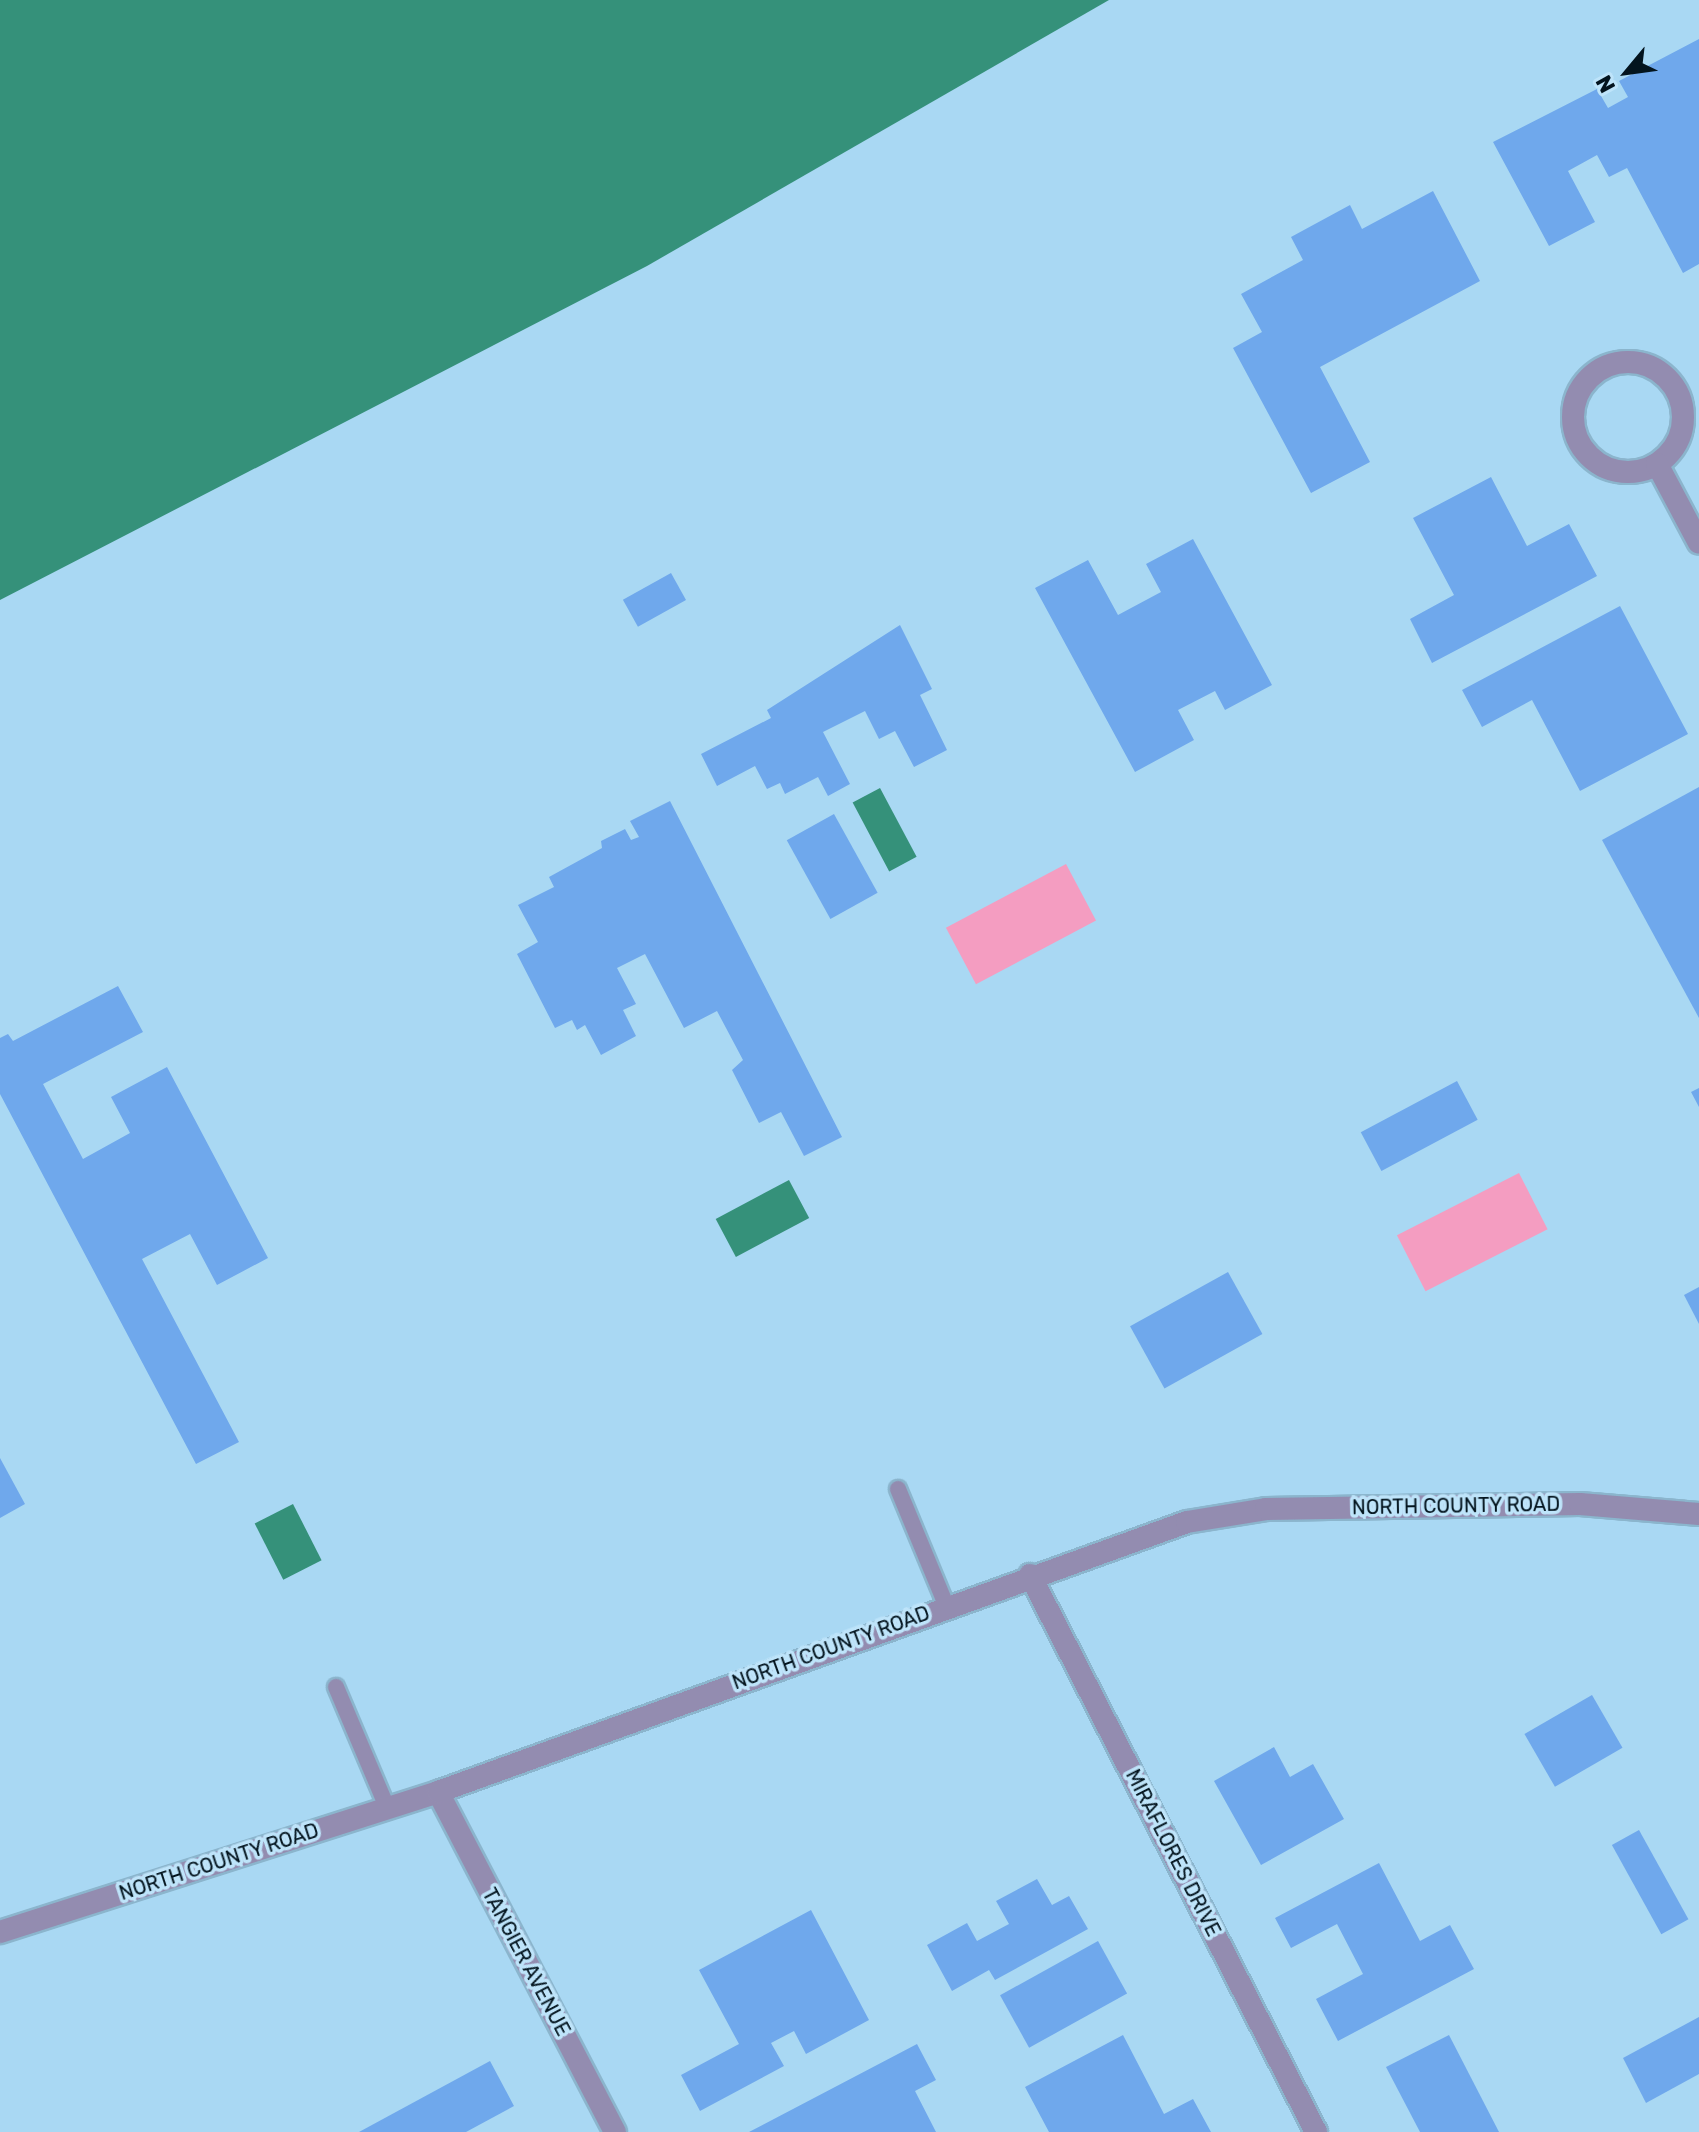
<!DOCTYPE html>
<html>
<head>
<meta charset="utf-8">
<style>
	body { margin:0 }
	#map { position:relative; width:1699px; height:2132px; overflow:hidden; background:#a9d8f3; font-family:Rubik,sans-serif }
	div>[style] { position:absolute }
	.green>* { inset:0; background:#f49dc1; transform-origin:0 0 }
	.water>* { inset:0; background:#35917a; transform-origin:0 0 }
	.building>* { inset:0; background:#6fa8ec; transform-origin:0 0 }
	.roads { filter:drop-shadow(2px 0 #8bb5cd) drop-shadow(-2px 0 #8bb5cd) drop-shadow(0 2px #8bb5cd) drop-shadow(0 -2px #8bb5cd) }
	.service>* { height:16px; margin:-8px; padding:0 8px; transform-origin:8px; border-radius:8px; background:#938cb0 }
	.minor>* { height:22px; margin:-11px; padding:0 11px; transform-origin:11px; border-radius:11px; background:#938cb0 }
	.minor>.ring { margin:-11px; padding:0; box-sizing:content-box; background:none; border:22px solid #938cb0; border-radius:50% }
	.tertiary>* { height:22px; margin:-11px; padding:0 11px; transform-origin:11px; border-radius:11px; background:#938cb0 }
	span { translate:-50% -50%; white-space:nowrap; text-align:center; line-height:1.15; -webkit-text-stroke:7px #bee4fa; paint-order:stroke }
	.street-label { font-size:20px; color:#03141e }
	.north { position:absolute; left:1587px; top:32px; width:80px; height:80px; -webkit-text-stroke:6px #bee4fa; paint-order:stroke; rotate:241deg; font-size:22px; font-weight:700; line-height:32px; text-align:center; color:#03141e }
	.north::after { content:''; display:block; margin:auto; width:28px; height:36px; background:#03141e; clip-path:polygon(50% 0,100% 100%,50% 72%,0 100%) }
</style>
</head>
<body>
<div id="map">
	<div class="green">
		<i style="left:1066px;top:864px;width:64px;height:136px;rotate:62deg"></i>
		<i style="left:1519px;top:1173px;width:63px;height:137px;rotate:63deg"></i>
	</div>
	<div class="water">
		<i style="clip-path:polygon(0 0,1109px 0,647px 266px,0 600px)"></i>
		<i style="left:880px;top:788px;width:78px;height:31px;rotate:62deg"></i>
		<i style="left:789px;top:1180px;width:43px;height:83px;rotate:62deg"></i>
		<i style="left:293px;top:1504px;width:63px;height:43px;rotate:63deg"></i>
	</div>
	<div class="building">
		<i style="clip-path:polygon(1699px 39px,1699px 264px,1683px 273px,1627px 168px,1609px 177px,1597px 155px,1568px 171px,1595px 222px,1549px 246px,1493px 142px,1597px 89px,1608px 108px,1628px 97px,1619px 81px)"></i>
		<i style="clip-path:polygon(1433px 191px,1480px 281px,1320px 367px,1370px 462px,1311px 493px,1233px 348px,1262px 332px,1241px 294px,1303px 260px,1291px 237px,1350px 205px,1362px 229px)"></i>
		<i style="clip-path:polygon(1491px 477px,1527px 546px,1569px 524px,1597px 576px,1432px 663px,1410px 619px,1454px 595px,1413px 518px)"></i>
		<i style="clip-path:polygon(1193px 539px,1272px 685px,1225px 710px,1215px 691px,1178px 710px,1194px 740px,1135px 772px,1035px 588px,1088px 560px,1118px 615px,1161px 592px,1146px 564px)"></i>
		<i style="left:671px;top:573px;width:31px;height:55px;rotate:61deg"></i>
		<i style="clip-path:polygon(1620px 606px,1688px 734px,1580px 791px,1532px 700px,1482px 727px,1462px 690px)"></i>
		<i style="clip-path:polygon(900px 625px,932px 689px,920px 695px,947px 750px,914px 767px,895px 731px,879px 739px,865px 711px,823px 732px,850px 784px,828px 796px,818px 777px,785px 794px,780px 783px,767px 789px,755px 766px,717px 786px,701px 754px,771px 718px,767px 710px)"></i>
		<i style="clip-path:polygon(1699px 787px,1699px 1018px,1602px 840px)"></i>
		<i style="clip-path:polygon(670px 801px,842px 1137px,804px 1156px,781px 1112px,759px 1123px,732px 1070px,743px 1060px,717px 1011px,684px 1028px,645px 954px,617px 968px,636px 1004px,623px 1010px,636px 1036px,601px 1055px,585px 1025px,577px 1030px,572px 1020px,555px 1028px,517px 954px,538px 942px,518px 905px,554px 887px,549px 877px,602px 848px,601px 841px,625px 829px,631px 840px,639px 837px,630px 821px)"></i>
		<i style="left:834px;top:814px;width:90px;height:54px;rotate:61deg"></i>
		<i style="clip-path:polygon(118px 986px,143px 1032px,43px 1084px,83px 1159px,130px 1133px,111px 1097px,167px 1067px,268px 1258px,217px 1285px,190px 1234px,142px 1259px,239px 1442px,196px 1464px,0 1094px,0 1038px,8px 1034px,13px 1041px)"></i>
		<i style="left:1457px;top:1081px;width:44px;height:109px;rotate:62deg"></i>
		<i style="clip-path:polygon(1699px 1088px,1699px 1107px,1691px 1092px)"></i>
		<i style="left:1228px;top:1272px;width:71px;height:112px;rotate:61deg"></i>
		<i style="clip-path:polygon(1699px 1287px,1699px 1324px,1684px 1295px)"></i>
		<i style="clip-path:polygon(0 1458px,25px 1504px,0 1518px)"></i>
		<i style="left:1592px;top:1695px;width:61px;height:78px;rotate:60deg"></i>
		<i style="clip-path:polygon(1274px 1747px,1290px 1777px,1313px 1764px,1344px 1819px,1261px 1865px,1214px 1781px)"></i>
		<i style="left:1639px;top:1830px;width:102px;height:31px;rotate:61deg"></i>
		<i style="clip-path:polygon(1379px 1863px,1420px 1941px,1450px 1925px,1474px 1969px,1338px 2041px,1316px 1999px,1363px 1974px,1337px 1924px,1291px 1948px,1275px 1918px)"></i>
		<i style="clip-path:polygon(1037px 1879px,1052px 1905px,1069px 1896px,1088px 1929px,995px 1980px,989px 1970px,952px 1991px,927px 1945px,967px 1923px,977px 1941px,1009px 1924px,996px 1901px)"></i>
		<i style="clip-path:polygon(811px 1910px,869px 2020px,806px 2054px,794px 2031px,771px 2043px,784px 2066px,700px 2111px,681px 2075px,739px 2044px,699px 1970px)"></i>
		<i style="left:1098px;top:1941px;width:60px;height:112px;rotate:61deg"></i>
		<i style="clip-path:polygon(1699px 2017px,1699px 2074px,1646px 2103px,1623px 2058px)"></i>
		<i style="clip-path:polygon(1123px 2035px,1164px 2114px,1193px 2099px,1211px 2132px,1049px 2132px,1025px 2087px)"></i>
		<i style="clip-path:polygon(1449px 2035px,1499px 2132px,1420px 2132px,1386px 2067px)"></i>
		<i style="clip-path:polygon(917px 2044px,936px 2080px,915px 2091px,936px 2132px,749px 2132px)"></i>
		<i style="clip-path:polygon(490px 2061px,514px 2106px,466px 2132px,359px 2132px)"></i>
	</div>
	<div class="roads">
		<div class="service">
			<i style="left:898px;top:1489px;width:126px;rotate:67.5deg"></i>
			<i style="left:336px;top:1687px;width:130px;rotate:67deg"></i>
		</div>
		<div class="minor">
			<i class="ring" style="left:1573px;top:362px;width:88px;height:88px"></i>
			<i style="left:1657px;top:464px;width:89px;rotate:62deg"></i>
			<i style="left:1030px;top:1575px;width:626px;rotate:62.82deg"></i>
			<i style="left:438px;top:1792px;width:383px;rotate:62.5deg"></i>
		</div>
		<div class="tertiary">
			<i style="left:0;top:1932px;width:460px;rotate:-17.7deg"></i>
			<i style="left:438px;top:1792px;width:796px;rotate:-19.82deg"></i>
			<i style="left:1187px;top:1522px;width:80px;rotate:-9.3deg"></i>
			<i style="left:1266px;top:1509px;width:314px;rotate:-0.9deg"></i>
			<i style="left:1580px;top:1504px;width:119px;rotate:4.8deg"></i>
		</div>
	</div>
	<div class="street-label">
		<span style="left:1456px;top:1506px;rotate:-1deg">NORTH COUNTY ROAD</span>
		<span style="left:831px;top:1648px;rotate:-20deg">NORTH COUNTY ROAD</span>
		<span style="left:1173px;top:1853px;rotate:63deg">MIRAFLORES DRIVE</span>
		<span style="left:219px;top:1862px;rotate:-18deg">NORTH COUNTY ROAD</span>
		<span style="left:526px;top:1962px;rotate:62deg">TANGIER AVENUE</span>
	</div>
	<div class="north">N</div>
</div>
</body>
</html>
